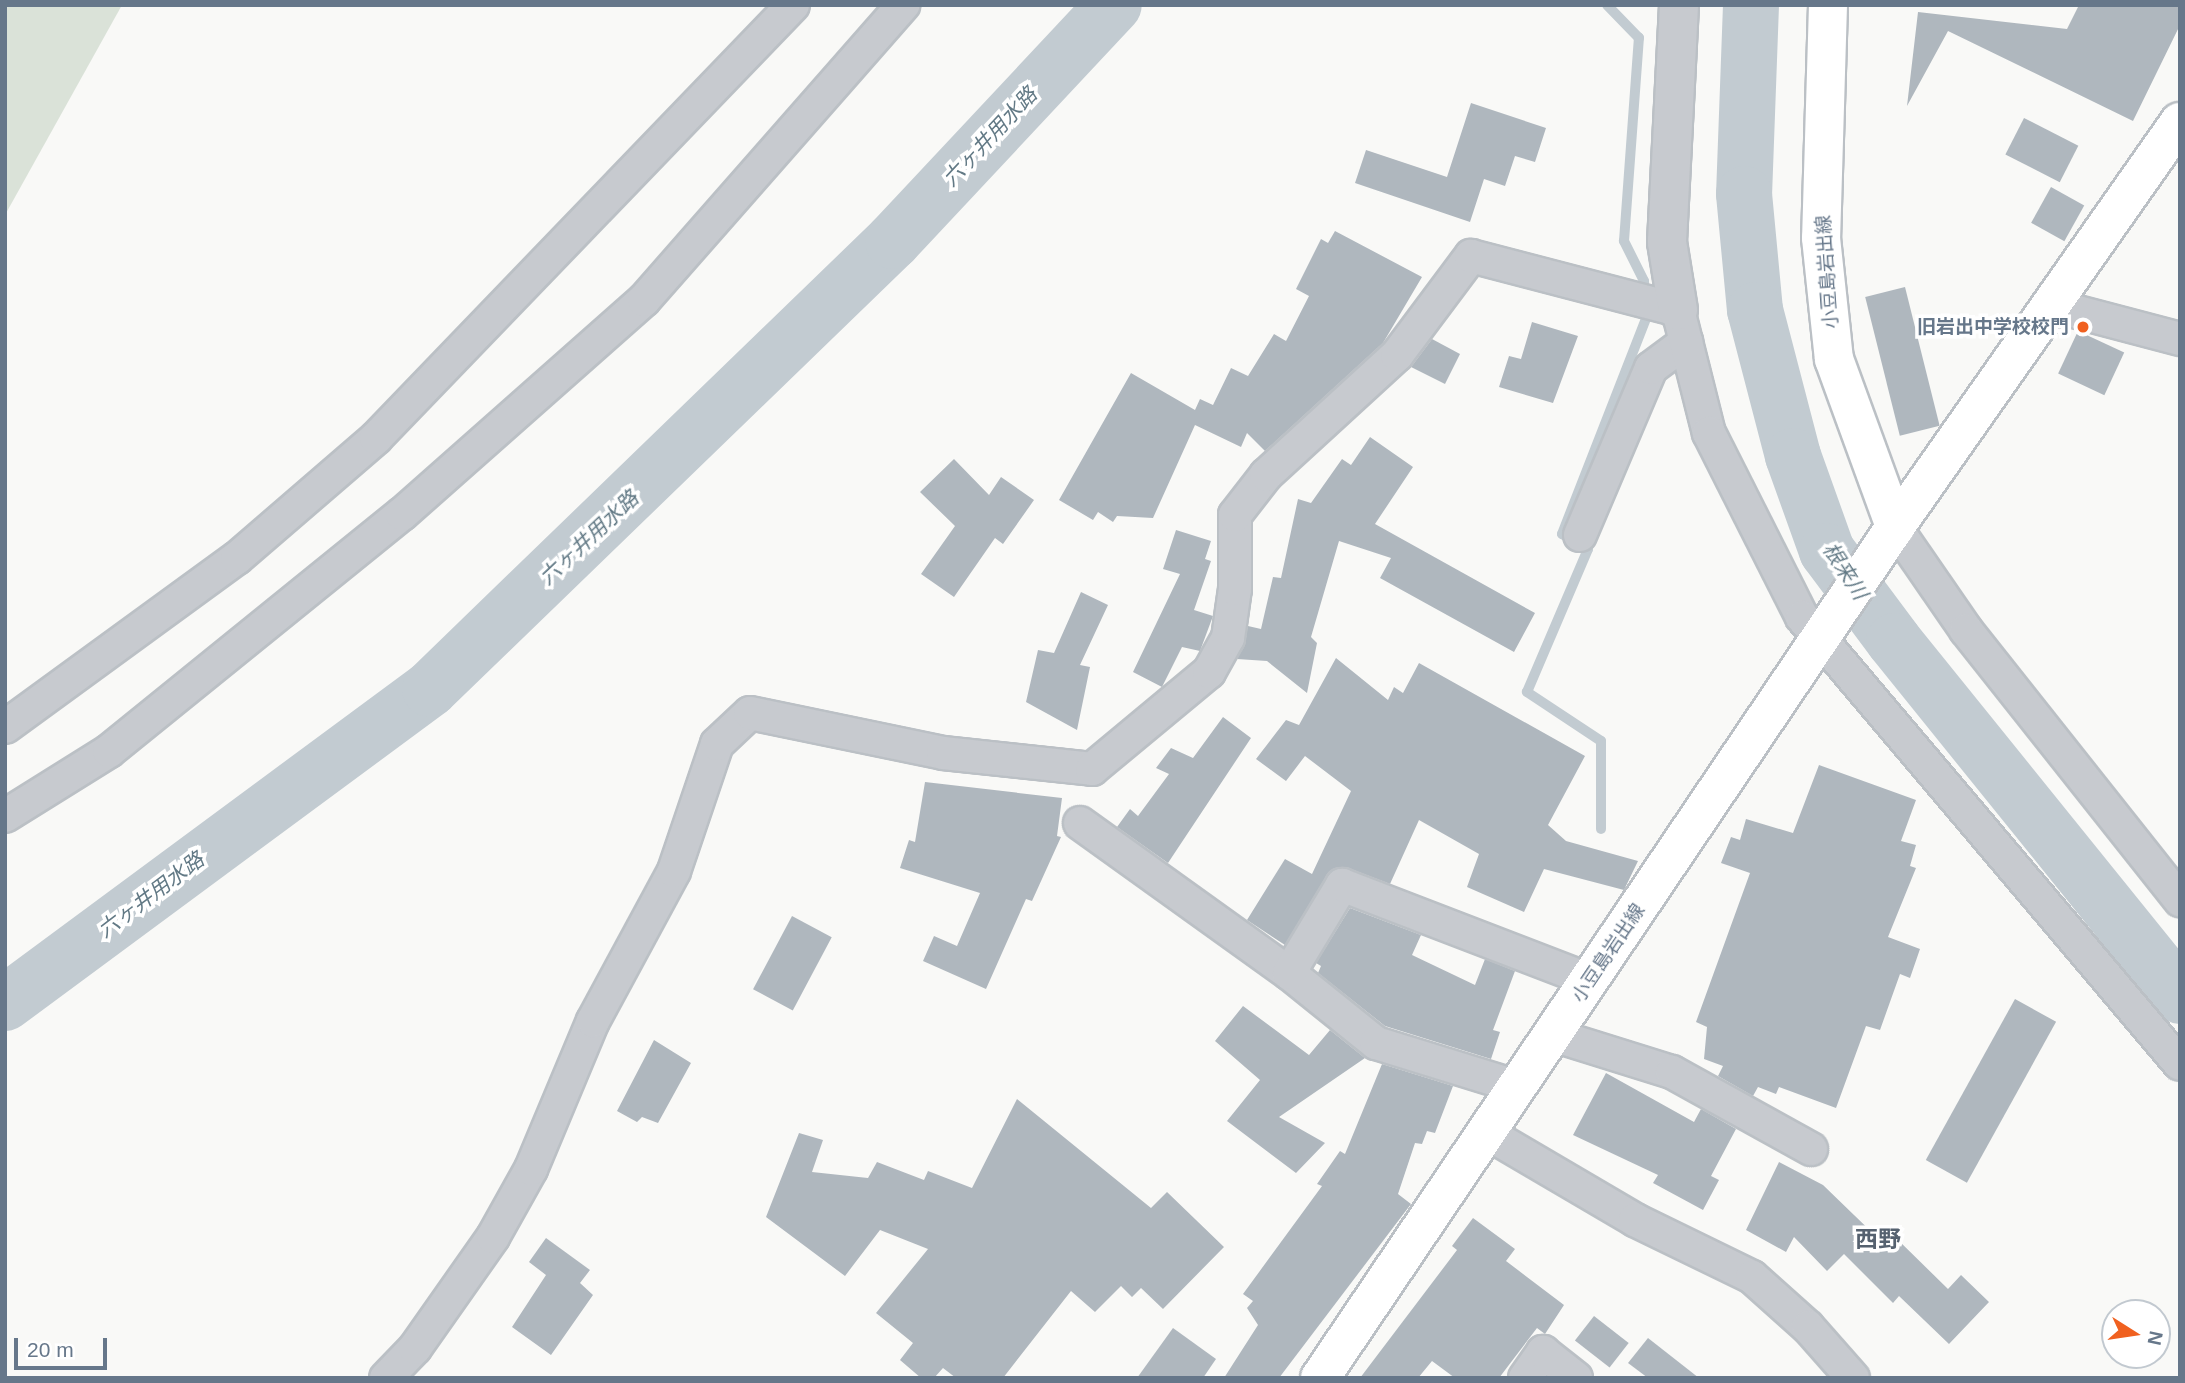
<!DOCTYPE html>
<html>
<head>
<meta charset="utf-8">
<style>
	body { margin:0 }
	#map { position:relative; width:2185px; height:1383px; overflow:hidden; background:#f9f9f7; font-family:Helvetica,"Noto Sans JP",sans-serif }
	div>[style] { position:absolute }
	.green>* { inset:0; background:#dae2d8 }
	.stream>* { height:10px; margin:-5px; padding:0 5px; transform-origin:5px; border-radius:5px; background:#c2cbd1 }
	.river>* { height:56px; margin:-28px; padding:0 28px; transform-origin:28px; border-radius:28px; background:#c2cbd1 }
	.building>* { inset:0; background:#afb7be; transform-origin:0 0 }
	.roads { filter:drop-shadow(2px 0 #bbc0c5) drop-shadow(-2px 0 #bbc0c5) drop-shadow(0 2px #bbc0c5) drop-shadow(0 -2px #bbc0c5) }
	.minor>* { height:32px; margin:-16px; padding:0 16px; transform-origin:16px; border-radius:16px; background:#c7cacf }
	.tertiary>* { height:38px; margin:-19px; padding:0 19px; transform-origin:19px; border-radius:19px; background:#c7cacf }
	.secondary>* { height:38px; margin:-19px; padding:0 19px; transform-origin:19px; border-radius:19px; background:#fff }
	.dots>* { width:19px; height:19px; translate:-50% -50%; box-sizing:border-box; border:4px solid #fff; border-radius:50% }
	span { translate:-50% -50%; white-space:nowrap; text-align:center; line-height:1.15; -webkit-text-stroke:7px #fff; paint-order:stroke }
	.street-label { font-size:19px; color:#66778a }
	.poi-label { font-size:19px; color:#66778a; font-weight:700 }
	.right { translate:-100% -50%; text-align:right }
	.water-label { font-size:21px; color:#627985; font-style:italic }
	.quarter-label { font-size:23px; color:#55616f; font-weight:700 }
	.frame { position:absolute; inset:0; border:7px solid #66778a; pointer-events:none }
	.north { position:absolute; left:2101px; top:1299px; width:70px; height:70px; box-sizing:border-box; background:#fff; border:2px solid #c2c9d0; border-radius:50%; rotate:102deg; font-size:19px; font-weight:700; line-height:28px; text-align:center; color:#66778a }
	.north::after { content:''; display:block; margin:auto; width:24px; height:32px; background:#f06120; clip-path:polygon(50% 0,100% 100%,50% 72%,0 100%) }
	.scale { position:absolute; left:14px; top:1338px; width:93px; height:32px; box-sizing:border-box; border:4px solid #66778a; border-top:0; padding-left:9px; font-size:21px; line-height:24px; white-space:nowrap; color:#66778a; -webkit-text-stroke:5px #fff; paint-order:stroke }
</style>
</head>
<body>
<div id="map">
	<div class="green">
		<i style="clip-path:polygon(5px 5px,122px 5px,5px 215px)"></i>
	</div>
	<div class="stream">
		<i style="left:1601px;top:829px;width:88px;rotate:-90deg"></i>
		<i style="left:1601px;top:741px;width:89px;rotate:-146.5deg"></i>
		<i style="left:1527px;top:692px;width:155px;rotate:-66.9deg"></i>
		<i style="left:1588px;top:549px;width:30px;rotate:-150deg"></i>
		<i style="left:1562px;top:534px;width:234px;rotate:-68.7deg"></i>
		<i style="left:1647px;top:316px;width:35px;rotate:-95deg"></i>
		<i style="left:1644px;top:281px;width:45px;rotate:-116.6deg"></i>
		<i style="left:1624px;top:241px;width:204px;rotate:-85.8deg"></i>
		<i style="left:1639px;top:38px;width:46px;rotate:-134.1deg"></i>
	</div>
	<div class="river">
		<i style="left:1751px;top:5px;width:189px;rotate:92.1deg"></i>
		<i style="left:1744px;top:194px;width:117px;rotate:84.6deg"></i>
		<i style="left:1755px;top:310px;width:151px;rotate:75.4deg"></i>
		<i style="left:1793px;top:456px;width:101px;rotate:70.3deg"></i>
		<i style="left:1827px;top:551px;width:112px;rotate:53.3deg"></i>
		<i style="left:1894px;top:641px;width:456px;rotate:51.1deg"></i>
		<i style="left:5px;top:1003px;width:528px;rotate:-36.46deg"></i>
		<i style="left:430px;top:689px;width:644px;rotate:-44.06deg"></i>
		<i style="left:893px;top:241px;width:323px;rotate:-46.9deg"></i>
	</div>
	<div class="building">
		<i style="clip-path:polygon(2079px 5px,2180px 5px,2180px 25px,2133px 121px,1948px 31px,1907px 106px,1918px 12px,2067px 29px)"></i>
		<i style="clip-path:polygon(1471px 103px,1546px 128px,1535px 162px,1515px 156px,1505px 186px,1484px 179px,1470px 222px,1355px 183px,1366px 150px,1447px 177px)"></i>
		<i style="left:2024px;top:118px;width:61px;height:41px;rotate:27deg"></i>
		<i style="left:2051px;top:187px;width:38px;height:41px;rotate:29deg"></i>
		<i style="clip-path:polygon(1335px 231px,1422px 277px,1383px 343px,1265px 451px,1247px 433px,1241px 447px,1195px 425px,1153px 518px,1117px 516px,1113px 522px,1098px 512px,1093px 520px,1059px 500px,1131px 373px,1195px 410px,1200px 399px,1213px 405px,1231px 368px,1248px 376px,1274px 334px,1286px 341px,1309px 296px,1296px 289px,1321px 239px,1328px 243px)"></i>
		<i style="left:1905px;top:287px;width:143px;height:41px;rotate:76deg"></i>
		<i style="clip-path:polygon(1532px 322px,1578px 336px,1553px 403px,1499px 387px,1509px 356px,1521px 359px)"></i>
		<i style="left:2078px;top:331px;width:51px;height:47px;rotate:25deg"></i>
		<i style="clip-path:polygon(1432px 339px,1460px 354px,1445px 384px,1411px 367px)"></i>
		<i style="clip-path:polygon(1370px 437px,1413px 467px,1375px 524px,1535px 613px,1514px 652px,1380px 578px,1391px 558px,1339px 541px,1311px 637px,1317px 643px,1307px 693px,1267px 661px,1237px 659px,1248px 626px,1261px 629px,1273px 577px,1281px 578px,1298px 499px,1311px 503px,1342px 459px,1351px 465px)"></i>
		<i style="clip-path:polygon(954px 459px,989px 495px,1001px 477px,1034px 500px,1003px 544px,995px 538px,954px 597px,921px 574px,955px 526px,920px 492px)"></i>
		<i style="clip-path:polygon(1176px 530px,1211px 541px,1205px 559px,1211px 561px,1194px 610px,1213px 616px,1200px 651px,1182px 647px,1162px 687px,1133px 672px,1180px 574px,1163px 569px)"></i>
		<i style="clip-path:polygon(1081px 592px,1108px 605px,1080px 665px,1090px 667px,1077px 730px,1026px 702px,1038px 650px,1054px 653px)"></i>
		<i style="clip-path:polygon(1336px 658px,1388px 700px,1394px 687px,1403px 693px,1419px 663px,1585px 756px,1548px 825px,1566px 841px,1638px 861px,1624px 890px,1544px 869px,1524px 912px,1467px 887px,1479px 854px,1419px 820px,1390px 884px,1348px 868px,1333px 869px,1285px 945px,1247px 920px,1285px 859px,1312px 874px,1351px 791px,1305px 756px,1286px 781px,1256px 759px,1286px 720px,1299px 725px)"></i>
		<i style="clip-path:polygon(1223px 717px,1251px 738px,1168px 863px,1117px 827px,1130px 809px,1138px 816px,1169px 774px,1156px 768px,1171px 748px,1193px 758px)"></i>
		<i style="clip-path:polygon(1819px 765px,1916px 800px,1901px 841px,1916px 845px,1910px 866px,1916px 868px,1888px 937px,1920px 949px,1910px 978px,1900px 974px,1880px 1030px,1866px 1026px,1836px 1108px,1779px 1087px,1776px 1094px,1758px 1087px,1753px 1096px,1718px 1076px,1723px 1066px,1704px 1059px,1707px 1027px,1696px 1022px,1750px 873px,1721px 863px,1731px 837px,1740px 840px,1746px 819px,1793px 833px)"></i>
		<i style="clip-path:polygon(925px 782px,1062px 798px,1057px 836px,1061px 837px,1032px 901px,1026px 899px,986px 989px,923px 961px,934px 936px,957px 946px,980px 893px,900px 868px,909px 840px,915px 842px)"></i>
		<i style="clip-path:polygon(1350px 908px,1421px 935px,1412px 955px,1475px 985px,1485px 959px,1515px 971px,1493px 1030px,1500px 1032px,1491px 1059px,1385px 1026px,1318px 973px,1321px 966px,1316px 963px)"></i>
		<i style="left:792px;top:916px;width:45px;height:83px;rotate:28deg"></i>
		<i style="left:2015px;top:999px;width:47px;height:184px;rotate:29deg"></i>
		<i style="clip-path:polygon(1243px 1006px,1309px 1055px,1330px 1030px,1365px 1058px,1279px 1117px,1325px 1143px,1296px 1173px,1227px 1121px,1260px 1080px,1215px 1041px)"></i>
		<i style="clip-path:polygon(654px 1040px,691px 1063px,658px 1123px,642px 1117px,637px 1122px,617px 1111px)"></i>
		<i style="clip-path:polygon(1382px 1064px,1453px 1086px,1435px 1133px,1427px 1131px,1422px 1144px,1415px 1143px,1398px 1194px,1411px 1204px,1279px 1378px,1224px 1378px,1258px 1325px,1247px 1308px,1253px 1301px,1243px 1294px,1322px 1186px,1317px 1184px,1340px 1151px,1345px 1154px)"></i>
		<i style="clip-path:polygon(1606px 1073px,1694px 1122px,1701px 1109px,1736px 1129px,1711px 1176px,1719px 1180px,1703px 1210px,1653px 1183px,1658px 1175px,1573px 1135px)"></i>
		<i style="clip-path:polygon(1017px 1099px,1151px 1208px,1167px 1192px,1224px 1247px,1163px 1309px,1141px 1288px,1132px 1297px,1121px 1286px,1095px 1312px,1071px 1291px,1003px 1378px,956px 1378px,943px 1368px,934px 1378px,921px 1378px,900px 1360px,913px 1343px,876px 1313px,928px 1249px,880px 1230px,845px 1276px,766px 1217px,799px 1133px,823px 1140px,812px 1172px,868px 1178px,877px 1162px,924px 1180px,928px 1171px,972px 1188px)"></i>
		<i style="clip-path:polygon(1779px 1162px,1823px 1185px,1885px 1245px,1894px 1236px,1948px 1289px,1961px 1275px,1989px 1302px,1949px 1344px,1899px 1296px,1893px 1303px,1844px 1254px,1827px 1271px,1794px 1237px,1786px 1252px,1746px 1230px)"></i>
		<i style="clip-path:polygon(1473px 1218px,1515px 1249px,1506px 1261px,1564px 1305px,1545px 1334px,1537px 1328px,1499px 1378px,1455px 1378px,1432px 1361px,1418px 1378px,1360px 1378px,1457px 1250px,1452px 1246px)"></i>
		<i style="clip-path:polygon(546px 1238px,590px 1270px,580px 1283px,593px 1295px,551px 1355px,512px 1327px,546px 1275px,529px 1262px)"></i>
		<i style="left:1594px;top:1316px;width:44px;height:31px;rotate:38deg"></i>
		<i style="clip-path:polygon(1173px 1328px,1216px 1359px,1203px 1378px,1137px 1378px)"></i>
		<i style="clip-path:polygon(1648px 1338px,1699px 1378px,1648px 1378px,1628px 1363px)"></i>
	</div>
	<div class="roads">
		<div class="minor">
			<i style="left:2055px;top:306px;width:129px;rotate:14.8deg"></i>
			<i style="left:1895px;top:527px;width:125px;rotate:55.4deg"></i>
			<i style="left:1966px;top:630px;width:345px;rotate:51.6deg"></i>
			<i style="left:1580px;top:535px;width:181px;rotate:-67deg"></i>
			<i style="left:1651px;top:368px;width:44px;rotate:-36.6deg"></i>
			<i style="left:5px;top:727px;width:287px;rotate:-36.1deg"></i>
			<i style="left:237px;top:558px;width:184px;rotate:-40.8deg"></i>
			<i style="left:376px;top:438px;width:601px;rotate:-46.08deg"></i>
			<i style="left:5px;top:816px;width:123px;rotate:-32deg"></i>
			<i style="left:109px;top:751px;width:377px;rotate:-39deg"></i>
			<i style="left:402px;top:514px;width:323px;rotate:-41.5deg"></i>
			<i style="left:644px;top:300px;width:393px;rotate:-48.7deg"></i>
			<i style="left:1080px;top:823px;width:257px;rotate:35.7deg"></i>
			<i style="left:1289px;top:973px;width:112px;rotate:38.8deg"></i>
			<i style="left:1376px;top:1043px;width:149px;rotate:17.2deg"></i>
			<i style="left:1289px;top:973px;width:103px;rotate:-58.9deg"></i>
			<i style="left:1342px;top:885px;width:266px;rotate:21deg"></i>
			<i style="left:1553px;top:1035px;width:125px;rotate:17.3deg"></i>
			<i style="left:1672px;top:1072px;width:159px;rotate:29deg"></i>
			<i style="left:1487px;top:1133px;width:172px;rotate:30.4deg"></i>
			<i style="left:1635px;top:1220px;width:130px;rotate:26deg"></i>
			<i style="left:1752px;top:1277px;width:75px;rotate:41.8deg"></i>
			<i style="left:1808px;top:1327px;width:68px;rotate:48.6deg"></i>
			<i style="left:386px;top:1378px;width:42px;rotate:-46deg"></i>
			<i style="left:415px;top:1348px;width:136px;rotate:-54.9deg"></i>
			<i style="left:493px;top:1237px;width:78px;rotate:-60.8deg"></i>
			<i style="left:531px;top:1169px;width:160px;rotate:-67.3deg"></i>
			<i style="left:593px;top:1021px;width:170px;rotate:-61.6deg"></i>
			<i style="left:674px;top:871px;width:134px;rotate:-71.3deg"></i>
			<i style="left:717px;top:744px;width:45px;rotate:-43.2deg"></i>
			<i style="left:750px;top:713px;width:197px;rotate:11.7deg"></i>
			<i style="left:943px;top:753px;width:150px;rotate:6.1deg"></i>
			<i style="left:1092px;top:769px;width:152px;rotate:-39.7deg"></i>
			<i style="left:1209px;top:672px;width:39px;rotate:-61deg"></i>
			<i style="left:1228px;top:638px;width:49px;rotate:-81.9deg"></i>
			<i style="left:1235px;top:589px;width:74px;rotate:-90deg"></i>
			<i style="left:1235px;top:515px;width:51px;rotate:-52.2deg"></i>
			<i style="left:1266px;top:475px;width:178px;rotate:-42.5deg"></i>
			<i style="left:1397px;top:355px;width:124px;rotate:-53.2deg"></i>
			<i style="left:1471px;top:256px;width:214px;rotate:14.6deg"></i>
			<i style="left:1678px;top:310px;width:127px;rotate:75.9deg"></i>
			<i style="left:1709px;top:433px;width:206px;rotate:63.2deg"></i>
			<i style="left:1802px;top:617px;width:585px;rotate:49.78deg"></i>
			<i style="left:1525px;top:1378px;width:32px;rotate:-55deg"></i>
			<i style="left:1543px;top:1352px;width:42px;rotate:38.2deg"></i>
		</div>
		<div class="tertiary">
			<i style="left:1678px;top:310px;width:69px;rotate:-99.2deg"></i>
			<i style="left:1667px;top:242px;width:237px;rotate:-87.1deg"></i>
		</div>
		<div class="secondary">
			<i style="left:1828px;top:5px;width:233px;rotate:91.7deg"></i>
			<i style="left:1821px;top:238px;width:122px;rotate:83.9deg"></i>
			<i style="left:1834px;top:359px;width:179px;rotate:70deg"></i>
			<i style="left:1320px;top:1378px;width:1027px;rotate:-55.95deg"></i>
			<i style="left:1895px;top:527px;width:495px;rotate:-54.9deg"></i>
		</div>
	</div>
	<div class="dots">
		<i style="left:2083px;top:327px;background:#f06120"></i>
	</div>
	<div class="street-label">
		<span style="left:1827px;top:272px;rotate:-94deg">小豆島岩出線</span>
		<span style="left:1608px;top:953px;rotate:-56deg">小豆島岩出線</span>
	</div>
	<div class="poi-label">
		<span class="right" style="left:2069px;top:327px">旧岩出中学校校門</span>
	</div>
	<div class="water-label">
		<span style="left:990px;top:137px;rotate:-47deg">六ヶ井用水路</span>
		<span style="left:589px;top:538px;rotate:-43deg">六ヶ井用水路</span>
		<span style="left:1845px;top:571px;rotate:57deg">根来川</span>
		<span style="left:151px;top:895px;rotate:-37deg">六ヶ井用水路</span>
	</div>
	<div class="quarter-label">
		<span style="left:1878px;top:1239px">西野</span>
	</div>
	<div class="frame"></div>
	<div class="north">N</div>
	<div class="scale">20 m</div>
</div>
</body>
</html>
